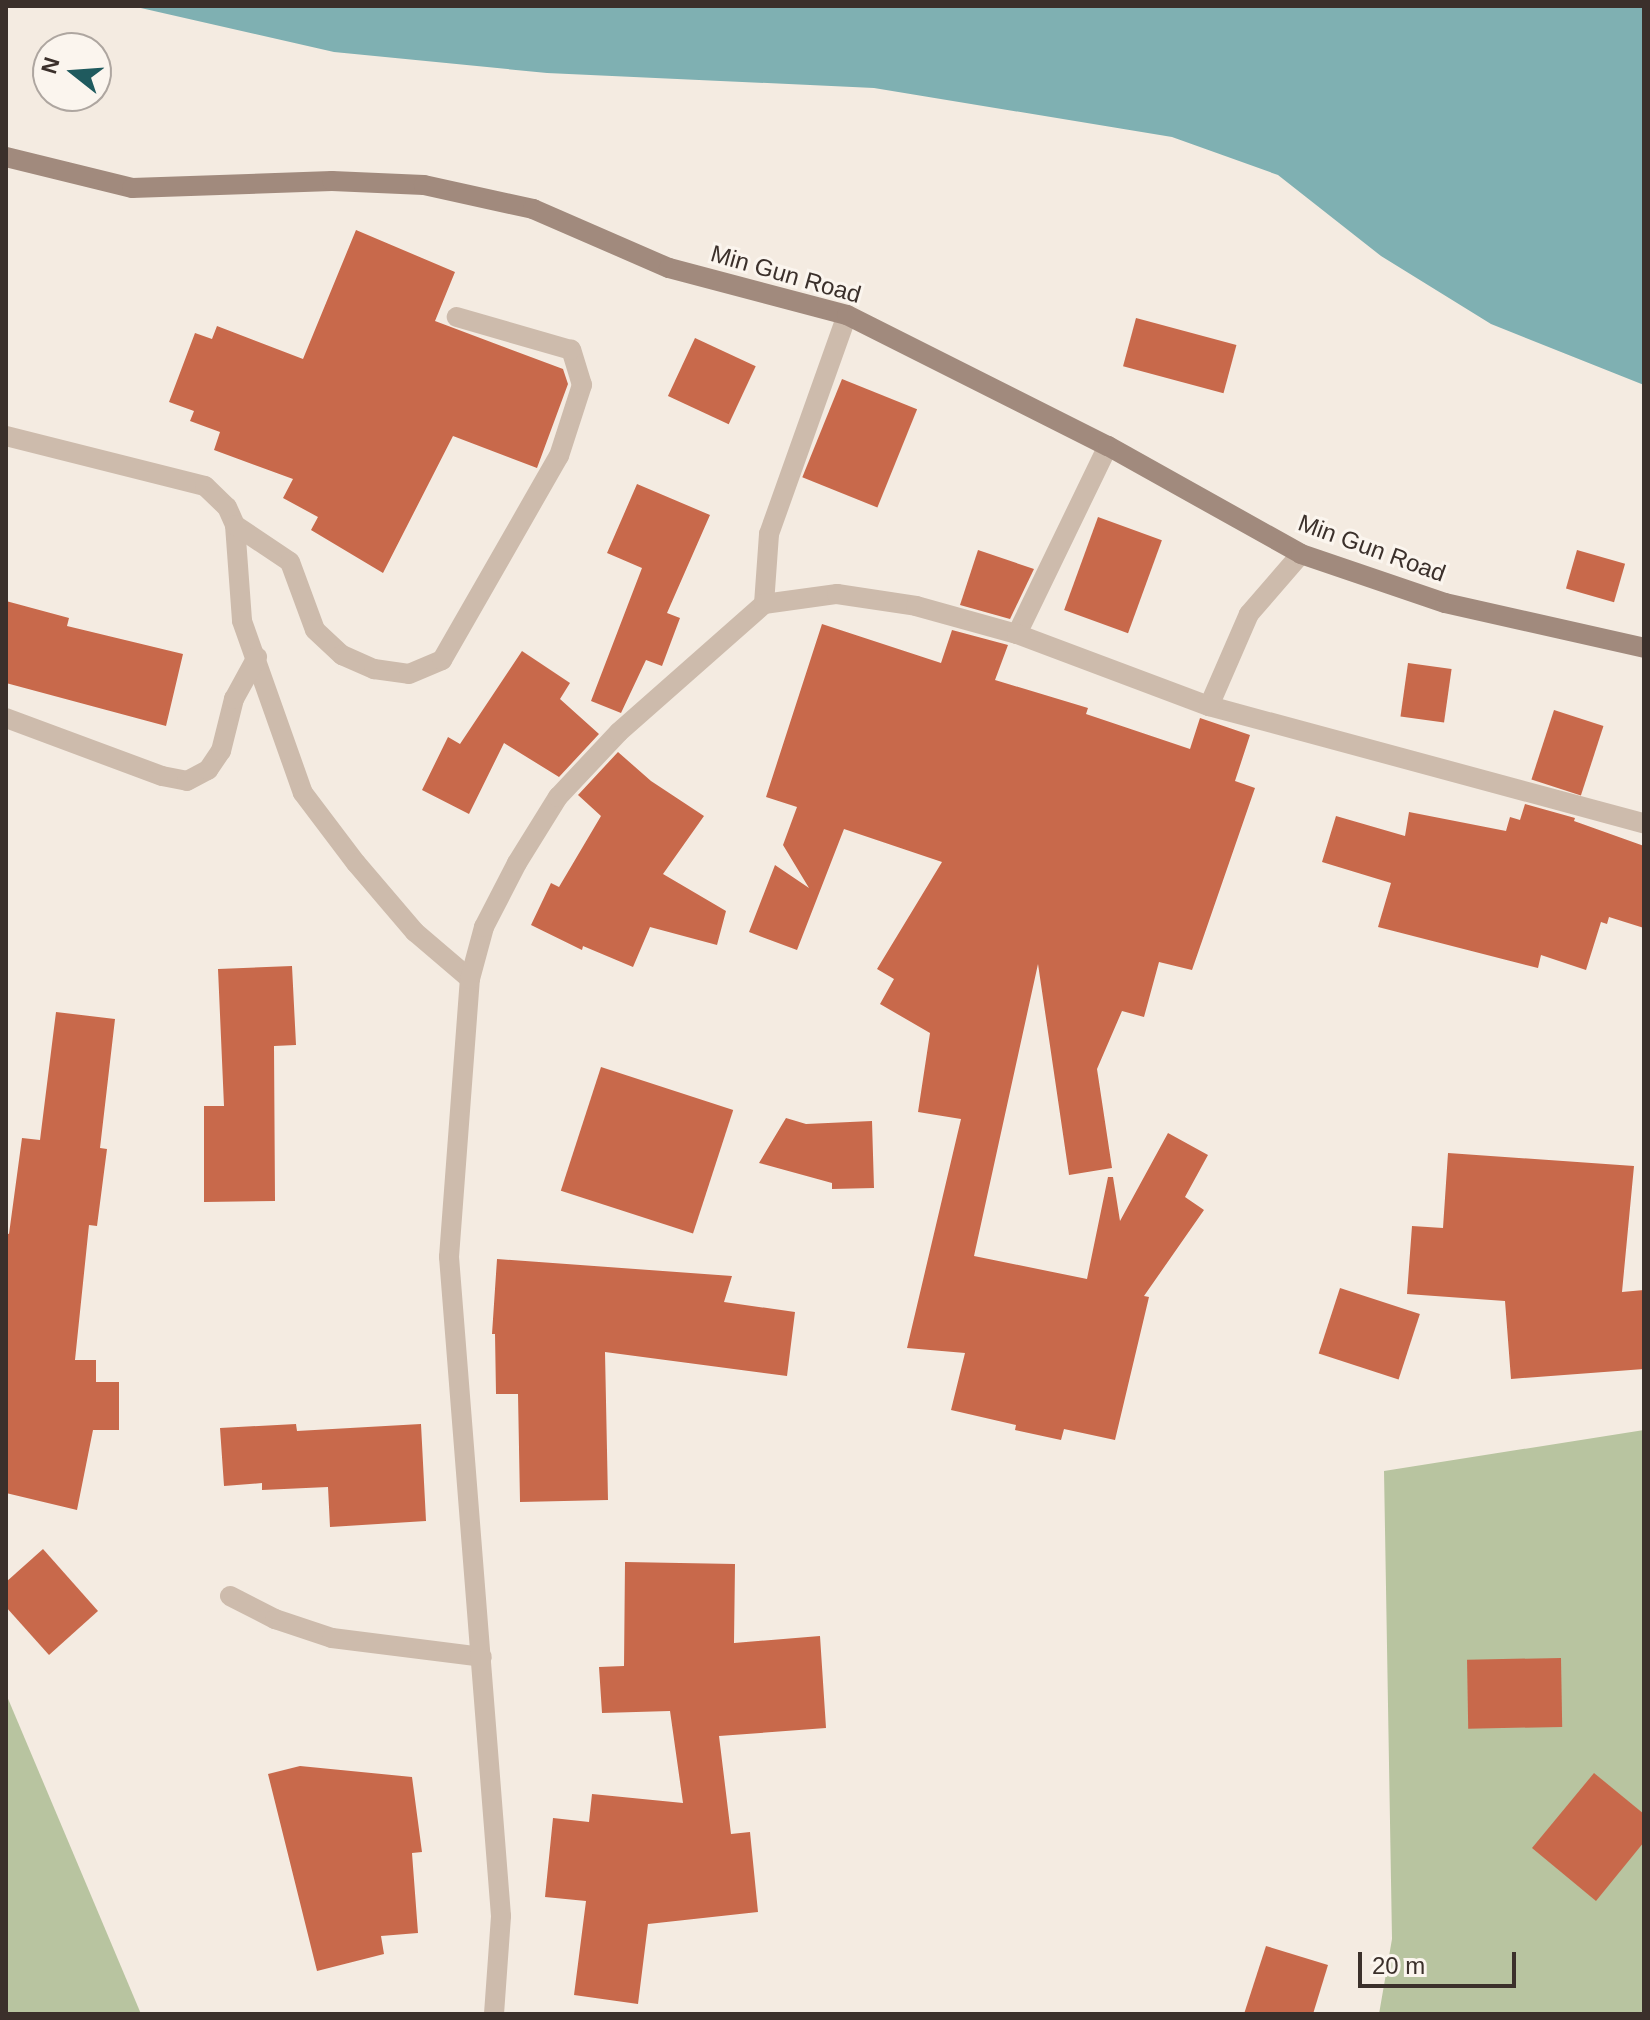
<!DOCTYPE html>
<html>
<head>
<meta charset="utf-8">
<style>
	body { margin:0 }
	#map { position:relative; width:1650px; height:2020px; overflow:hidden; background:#f4ebe1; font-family:Arial,sans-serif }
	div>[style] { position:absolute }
	.green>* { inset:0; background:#b8c4a0 }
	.water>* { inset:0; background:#7fb0b2 }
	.building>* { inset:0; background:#c8694b; transform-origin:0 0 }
	.street>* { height:20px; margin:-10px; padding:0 10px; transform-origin:10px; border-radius:10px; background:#cdbbac }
	.secondary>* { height:20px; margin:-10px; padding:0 10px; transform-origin:10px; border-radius:10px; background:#a18a7d }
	span { translate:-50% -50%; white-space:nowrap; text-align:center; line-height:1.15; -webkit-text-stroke:6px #fbf5ee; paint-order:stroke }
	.street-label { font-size:24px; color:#3b302b }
	.frame { position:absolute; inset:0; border:8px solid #3b302b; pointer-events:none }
	.north { position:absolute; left:32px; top:32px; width:80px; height:80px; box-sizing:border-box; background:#fbf5ee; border:2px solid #aea6a0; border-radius:50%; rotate:287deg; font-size:22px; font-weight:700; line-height:32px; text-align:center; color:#3b302b }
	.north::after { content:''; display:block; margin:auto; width:28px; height:36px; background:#1f5a5e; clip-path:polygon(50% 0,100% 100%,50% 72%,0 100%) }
	.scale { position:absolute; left:1358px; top:1952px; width:158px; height:36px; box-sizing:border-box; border:4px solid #3b302b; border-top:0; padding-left:10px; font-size:24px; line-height:28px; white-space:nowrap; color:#3b302b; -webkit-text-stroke:6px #fbf5ee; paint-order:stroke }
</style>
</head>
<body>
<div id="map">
	<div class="green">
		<i style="clip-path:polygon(1644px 1430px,1644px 2014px,1379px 2014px,1392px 1939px,1384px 1471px)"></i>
		<i style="clip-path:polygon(6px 1694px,141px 2014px,6px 2014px)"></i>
	</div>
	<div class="water">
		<i style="clip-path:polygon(132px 6px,1644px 6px,1644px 385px,1491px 324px,1381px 256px,1278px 175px,1172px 137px,874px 88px,547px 73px,334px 52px)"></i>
	</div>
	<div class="building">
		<i style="clip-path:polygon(356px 230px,455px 272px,435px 321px,563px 369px,568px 384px,537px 468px,453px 436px,383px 573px,311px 530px,318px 517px,283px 498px,293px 479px,214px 450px,220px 432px,190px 421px,194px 411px,169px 402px,195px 333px,212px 339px,217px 326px,303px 359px)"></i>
		<i style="left:1136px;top:318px;width:104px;height:50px;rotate:15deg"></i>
		<i style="left:695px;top:338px;width:67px;height:64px;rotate:25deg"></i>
		<i style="left:842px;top:379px;width:81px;height:106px;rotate:22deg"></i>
		<i style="clip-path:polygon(637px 484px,710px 515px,667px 613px,680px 618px,662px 666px,646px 660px,621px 713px,591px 701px,642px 568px,607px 553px)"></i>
		<i style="left:1098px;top:517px;width:68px;height:99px;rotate:20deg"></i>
		<i style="clip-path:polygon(978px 550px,1034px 569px,1010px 619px,960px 605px)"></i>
		<i style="left:1577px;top:550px;width:50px;height:40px;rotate:16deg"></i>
		<i style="clip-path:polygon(6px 601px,69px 618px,67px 626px,183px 654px,166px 726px,6px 683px)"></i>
		<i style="clip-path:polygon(822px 624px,941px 663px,952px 630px,1008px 645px,995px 680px,1088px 708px,1086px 714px,1190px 749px,1200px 718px,1250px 735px,1235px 781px,1255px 788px,1192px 970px,1159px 962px,1144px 1017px,1122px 1011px,1097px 1069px,1112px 1168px,1069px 1175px,1038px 964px,974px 1256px,1087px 1279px,1108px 1177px,1113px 1177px,1120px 1221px,1168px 1133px,1208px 1155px,1185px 1197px,1204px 1210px,1144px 1296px,1149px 1297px,1115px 1440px,1064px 1429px,1061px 1440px,1015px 1430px,1016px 1425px,951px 1410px,965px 1353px,907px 1348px,961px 1119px,918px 1112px,930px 1033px,880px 1004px,894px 979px,877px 969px,942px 862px,844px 829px,797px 950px,749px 932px,775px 865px,809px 888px,783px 845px,797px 807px,766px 797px)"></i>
		<i style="clip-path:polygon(522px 651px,570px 683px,560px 699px,599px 734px,559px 777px,504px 743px,469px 814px,422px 790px,448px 737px,460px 744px)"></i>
		<i style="left:1408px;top:663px;width:44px;height:54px;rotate:8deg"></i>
		<i style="left:1554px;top:710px;width:52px;height:73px;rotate:18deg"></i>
		<i style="clip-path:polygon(618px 752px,651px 781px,704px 816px,663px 874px,726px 911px,717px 945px,650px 927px,633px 967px,583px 946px,582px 950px,531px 925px,551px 883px,559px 887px,601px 816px,578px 795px)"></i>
		<i style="clip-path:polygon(1525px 804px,1575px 818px,1574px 821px,1644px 846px,1644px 928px,1609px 917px,1607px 924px,1601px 922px,1586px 970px,1541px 955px,1538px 968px,1378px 927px,1391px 883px,1322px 862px,1336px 816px,1405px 836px,1409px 812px,1506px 831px,1510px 817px,1520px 820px)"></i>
		<i style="clip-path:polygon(292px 966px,296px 1045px,274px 1046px,275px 1201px,204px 1202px,204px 1106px,224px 1106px,218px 969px)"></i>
		<i style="clip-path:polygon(56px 1012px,115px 1019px,100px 1148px,107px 1149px,97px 1226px,89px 1225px,75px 1360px,96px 1360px,96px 1382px,119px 1382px,119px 1430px,93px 1430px,77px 1510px,6px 1493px,6px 1233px,9px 1234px,22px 1138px,40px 1140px)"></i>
		<i style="left:601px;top:1067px;width:139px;height:130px;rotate:18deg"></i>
		<i style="clip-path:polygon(786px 1118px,806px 1124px,872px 1121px,874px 1188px,832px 1189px,832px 1183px,759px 1163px)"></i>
		<i style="clip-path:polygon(1448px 1153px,1634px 1166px,1622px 1292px,1644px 1290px,1644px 1369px,1511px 1379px,1505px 1301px,1407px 1294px,1412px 1226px,1443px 1228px)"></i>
		<i style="clip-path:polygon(497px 1259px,732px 1276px,724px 1302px,795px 1312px,787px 1376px,605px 1352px,608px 1500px,520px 1502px,518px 1394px,496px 1394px,495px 1334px,492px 1334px)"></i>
		<i style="left:1340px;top:1288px;width:84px;height:69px;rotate:18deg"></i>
		<i style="clip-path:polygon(296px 1424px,297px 1431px,421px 1424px,426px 1521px,330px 1527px,328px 1487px,262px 1490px,262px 1483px,224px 1486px,220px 1428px)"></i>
		<i style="clip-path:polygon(43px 1549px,98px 1611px,49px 1655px,6px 1607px,6px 1582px)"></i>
		<i style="clip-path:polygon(625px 1562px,735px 1564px,734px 1643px,820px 1636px,826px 1728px,719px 1736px,731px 1834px,750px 1832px,758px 1912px,648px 1924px,638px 2004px,574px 1995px,586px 1901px,545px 1897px,553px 1818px,589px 1822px,592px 1794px,683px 1803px,670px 1711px,602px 1713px,599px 1667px,624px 1666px)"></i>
		<i style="left:1561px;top:1658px;width:69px;height:94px;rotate:89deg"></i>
		<i style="clip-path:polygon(300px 1766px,412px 1777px,422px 1852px,412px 1853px,418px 1933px,381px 1936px,384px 1954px,317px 1971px,268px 1774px)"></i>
		<i style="clip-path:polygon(1594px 1773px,1644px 1814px,1644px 1842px,1596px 1901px,1532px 1848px)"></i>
		<i style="clip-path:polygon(1266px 1946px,1328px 1965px,1313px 2014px,1244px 2014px)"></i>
	</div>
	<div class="street">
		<i style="left:6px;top:436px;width:205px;rotate:14.1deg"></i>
		<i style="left:205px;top:486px;width:30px;rotate:44deg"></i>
		<i style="left:227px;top:507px;width:20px;rotate:66deg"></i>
		<i style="left:235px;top:525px;width:96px;rotate:85.8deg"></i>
		<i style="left:242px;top:621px;width:182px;rotate:70.5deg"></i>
		<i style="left:303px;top:793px;width:88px;rotate:52.9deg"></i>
		<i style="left:356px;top:863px;width:91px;rotate:49.5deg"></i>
		<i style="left:415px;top:932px;width:72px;rotate:40.5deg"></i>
		<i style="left:235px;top:525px;width:66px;rotate:33.9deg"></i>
		<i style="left:290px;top:562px;width:72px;rotate:69.8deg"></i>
		<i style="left:315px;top:630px;width:37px;rotate:43deg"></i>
		<i style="left:342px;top:655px;width:35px;rotate:24deg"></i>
		<i style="left:374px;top:669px;width:35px;rotate:8deg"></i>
		<i style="left:409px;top:674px;width:36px;rotate:-23deg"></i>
		<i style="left:442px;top:660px;width:235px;rotate:-60.2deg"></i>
		<i style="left:559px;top:456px;width:75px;rotate:-72.1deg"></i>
		<i style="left:582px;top:385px;width:37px;rotate:-107deg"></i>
		<i style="left:571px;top:350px;width:119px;rotate:-163.9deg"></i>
		<i style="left:764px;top:604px;width:70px;rotate:-85.9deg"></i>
		<i style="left:769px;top:534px;width:232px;rotate:-70.4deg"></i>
		<i style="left:1017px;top:634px;width:209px;rotate:-64.2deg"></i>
		<i style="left:1209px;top:706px;width:450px;rotate:15.1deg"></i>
		<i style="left:6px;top:718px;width:166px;rotate:20.4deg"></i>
		<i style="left:162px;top:776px;width:25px;rotate:11deg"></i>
		<i style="left:187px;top:781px;width:24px;rotate:-28deg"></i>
		<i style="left:208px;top:770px;width:23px;rotate:-56deg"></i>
		<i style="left:221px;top:751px;width:54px;rotate:-76deg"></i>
		<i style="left:234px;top:699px;width:48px;rotate:-61.3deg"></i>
		<i style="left:230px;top:1596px;width:51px;rotate:27.1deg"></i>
		<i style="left:275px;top:1619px;width:60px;rotate:18.4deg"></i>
		<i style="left:332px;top:1638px;width:151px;rotate:7.2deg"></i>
		<i style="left:494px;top:2014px;width:98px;rotate:-85.9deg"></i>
		<i style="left:501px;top:1916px;width:661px;rotate:-94.51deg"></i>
		<i style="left:449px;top:1257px;width:279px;rotate:-85.7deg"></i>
		<i style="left:470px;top:979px;width:54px;rotate:-74.9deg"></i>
		<i style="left:484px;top:927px;width:72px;rotate:-62.7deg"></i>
		<i style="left:517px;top:863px;width:78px;rotate:-58.2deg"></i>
		<i style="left:558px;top:797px;width:89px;rotate:-46.8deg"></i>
		<i style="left:619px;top:732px;width:193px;rotate:-41.4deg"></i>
		<i style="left:764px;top:604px;width:74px;rotate:-7.8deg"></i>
		<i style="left:837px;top:594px;width:80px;rotate:8.6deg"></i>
		<i style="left:916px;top:606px;width:105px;rotate:15.5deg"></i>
		<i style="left:1017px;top:634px;width:205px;rotate:20.6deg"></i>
		<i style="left:1209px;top:706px;width:100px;rotate:-66.5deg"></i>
		<i style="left:1249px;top:614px;width:79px;rotate:-49.1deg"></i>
	</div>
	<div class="secondary">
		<i style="left:6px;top:157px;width:130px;rotate:13.8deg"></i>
		<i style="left:132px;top:188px;width:200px;rotate:-2deg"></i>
		<i style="left:332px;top:181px;width:92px;rotate:2.5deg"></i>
		<i style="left:424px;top:185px;width:112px;rotate:12.4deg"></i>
		<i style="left:533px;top:209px;width:148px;rotate:23.5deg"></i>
		<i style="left:669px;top:268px;width:184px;rotate:14.8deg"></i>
		<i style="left:847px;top:315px;width:292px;rotate:26.7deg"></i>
		<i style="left:1108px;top:446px;width:221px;rotate:29.2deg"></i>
		<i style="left:1301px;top:554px;width:152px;rotate:18.8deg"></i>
		<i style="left:1445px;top:603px;width:204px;rotate:12.7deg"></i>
	</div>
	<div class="street-label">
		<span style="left:786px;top:274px;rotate:16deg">Min Gun Road</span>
		<span style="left:1372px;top:548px;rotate:20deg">Min Gun Road</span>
	</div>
	<div class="frame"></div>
	<div class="north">N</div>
	<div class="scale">20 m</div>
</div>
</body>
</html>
